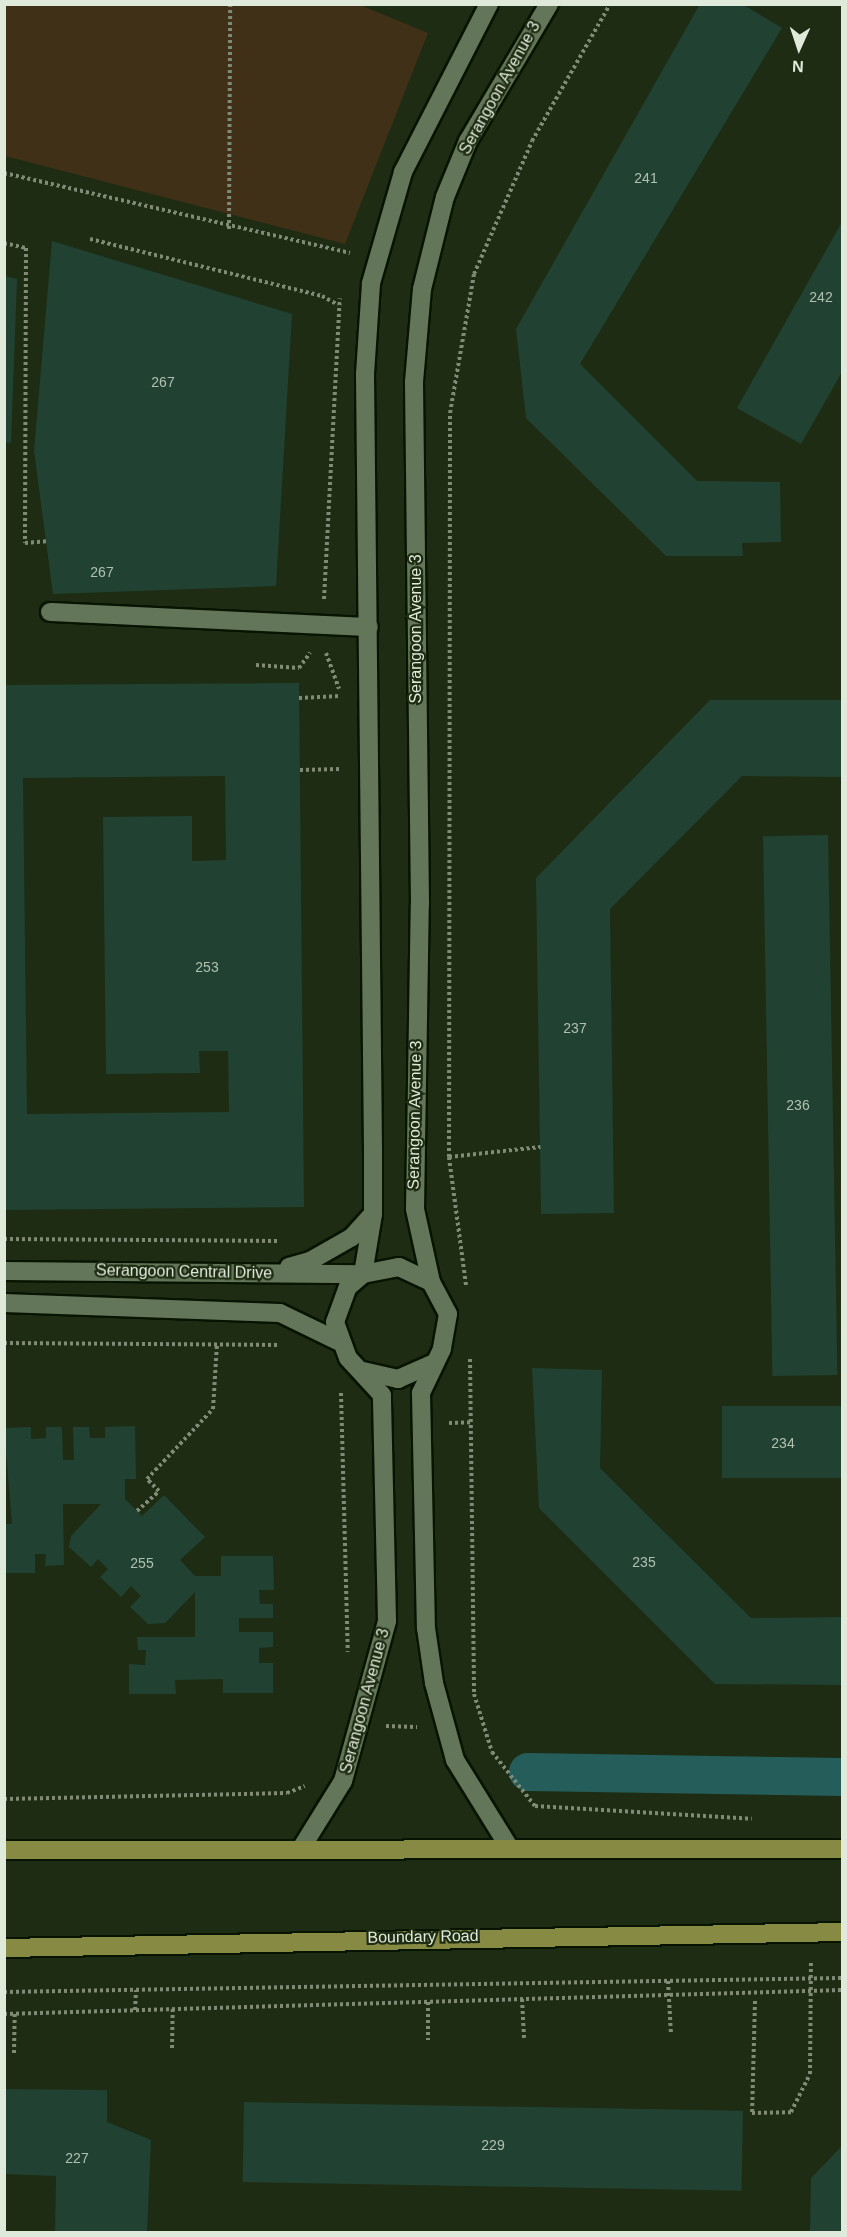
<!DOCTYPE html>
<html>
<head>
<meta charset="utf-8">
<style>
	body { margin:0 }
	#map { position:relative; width:847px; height:2237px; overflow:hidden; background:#1d2c12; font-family:Helvetica,sans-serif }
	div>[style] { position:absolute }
	.green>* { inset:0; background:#3f3017 }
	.canal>* { height:38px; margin:-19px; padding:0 19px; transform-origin:19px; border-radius:19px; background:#245d59 }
	.building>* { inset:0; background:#214232; transform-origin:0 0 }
	.path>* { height:4px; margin-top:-2px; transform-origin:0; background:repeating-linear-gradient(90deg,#7f8b77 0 3px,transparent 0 6px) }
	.roads { filter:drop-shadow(2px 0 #071400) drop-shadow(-2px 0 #071400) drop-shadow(0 2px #071400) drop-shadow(0 -2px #071400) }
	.lane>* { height:18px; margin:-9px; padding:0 9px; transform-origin:9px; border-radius:9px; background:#647659 }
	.street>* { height:18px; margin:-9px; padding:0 9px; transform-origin:9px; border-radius:9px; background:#647659 }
	.secondary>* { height:18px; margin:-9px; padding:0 9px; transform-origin:9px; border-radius:9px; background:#647659 }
	.primary>* { height:18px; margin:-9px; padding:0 9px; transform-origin:9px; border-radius:9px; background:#868a42 }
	span { translate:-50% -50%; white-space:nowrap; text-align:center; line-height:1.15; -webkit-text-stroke:4.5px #1d2c12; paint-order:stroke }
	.number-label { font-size:14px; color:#b0c0b0 }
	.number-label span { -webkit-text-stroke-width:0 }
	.street-label { font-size:16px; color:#e0eada }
	.frame { position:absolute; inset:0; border:6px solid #e0eada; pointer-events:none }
	.north { position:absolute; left:769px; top:18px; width:60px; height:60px; -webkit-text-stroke:4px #1d2c12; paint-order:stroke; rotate:183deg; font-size:16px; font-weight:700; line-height:24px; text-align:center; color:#e0eada }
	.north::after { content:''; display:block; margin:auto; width:21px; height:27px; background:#e0eada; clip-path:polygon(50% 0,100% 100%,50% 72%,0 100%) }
</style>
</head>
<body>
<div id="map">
	<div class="green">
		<i style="clip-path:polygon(4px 5px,360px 5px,428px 33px,345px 244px,5px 156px)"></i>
	</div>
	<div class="canal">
		<i style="left:528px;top:1772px;width:314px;rotate:0.9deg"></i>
	</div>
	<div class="building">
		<i style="clip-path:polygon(700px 4px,742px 4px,782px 28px,580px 364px,697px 481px,780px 482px,781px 542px,742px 543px,743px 556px,666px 556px,526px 418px,516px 329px)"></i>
		<i style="clip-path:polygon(842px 222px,842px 372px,801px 444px,737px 408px)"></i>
		<i style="clip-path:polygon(52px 241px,292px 314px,276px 586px,53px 594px,34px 451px)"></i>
		<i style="clip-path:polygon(4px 276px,17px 279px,11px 443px,4px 442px)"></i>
		<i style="clip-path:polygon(evenodd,299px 683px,304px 1207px,4px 1210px,4px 685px,299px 683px,225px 776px,226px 860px,192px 861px,192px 816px,103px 817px,106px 1074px,200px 1073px,199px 1051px,228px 1051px,229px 1112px,27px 1114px,23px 778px,225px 776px)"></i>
		<i style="clip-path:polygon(710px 700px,842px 700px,842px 777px,742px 776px,610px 909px,614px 1213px,541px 1214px,536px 878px)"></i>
		<i style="left:828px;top:835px;width:540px;height:65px;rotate:89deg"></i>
		<i style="clip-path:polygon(532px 1368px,602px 1370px,600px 1468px,751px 1618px,842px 1617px,842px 1685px,715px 1684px,539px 1508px)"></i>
		<i style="left:842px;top:1406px;width:72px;height:120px;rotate:90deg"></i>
		<i style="clip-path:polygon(135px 1426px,136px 1479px,125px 1479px,125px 1499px,142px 1516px,164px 1495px,205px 1537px,180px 1560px,195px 1576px,221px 1576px,221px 1556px,273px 1556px,274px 1590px,259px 1590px,260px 1604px,273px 1604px,273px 1618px,239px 1618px,239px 1632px,273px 1632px,273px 1647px,259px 1648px,259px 1663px,273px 1663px,273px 1693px,223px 1693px,223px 1679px,175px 1680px,176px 1694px,129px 1694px,129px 1664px,145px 1665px,146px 1650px,138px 1650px,137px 1637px,195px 1637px,195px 1592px,165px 1623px,148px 1624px,130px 1607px,141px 1596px,131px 1586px,121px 1597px,100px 1577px,108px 1569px,98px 1559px,91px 1567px,69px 1547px,71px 1536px,101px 1504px,63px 1504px,64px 1565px,45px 1566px,46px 1554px,35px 1554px,35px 1573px,4px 1573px,4px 1524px,12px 1524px,4px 1428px,31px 1427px,31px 1439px,46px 1438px,46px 1427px,62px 1427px,63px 1460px,74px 1460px,73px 1427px,89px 1427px,90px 1438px,105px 1438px,105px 1427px)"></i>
		<i style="clip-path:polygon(4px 2089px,107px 2090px,107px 2122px,151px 2140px,147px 2232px,55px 2232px,56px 2176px,4px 2174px)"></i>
		<i style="left:244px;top:2102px;width:499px;height:80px;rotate:1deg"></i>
		<i style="clip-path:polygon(842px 2146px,842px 2232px,810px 2232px,811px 2178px)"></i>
	</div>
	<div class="path">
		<i style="left:4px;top:173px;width:355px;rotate:13deg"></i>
		<i style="left:229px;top:229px;width:225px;rotate:-89.7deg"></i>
		<i style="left:90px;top:239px;width:239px;rotate:13.8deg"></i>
		<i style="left:322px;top:296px;width:18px;rotate:29deg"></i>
		<i style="left:4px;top:243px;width:23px;rotate:13deg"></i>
		<i style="left:26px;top:248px;width:295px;rotate:90.2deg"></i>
		<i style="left:25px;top:543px;width:21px;rotate:-5deg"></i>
		<i style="left:324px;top:599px;width:301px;rotate:-87deg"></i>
		<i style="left:326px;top:653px;width:38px;rotate:70deg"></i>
		<i style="left:256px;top:665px;width:43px;rotate:4deg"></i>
		<i style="left:299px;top:668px;width:19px;rotate:-54deg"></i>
		<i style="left:299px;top:698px;width:41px;rotate:-2.8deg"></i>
		<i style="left:300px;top:770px;width:41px;rotate:-1.4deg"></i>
		<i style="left:449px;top:1157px;width:92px;rotate:-6.3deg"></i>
		<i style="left:4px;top:1239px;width:273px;rotate:0.4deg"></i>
		<i style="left:466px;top:1285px;width:129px;rotate:-97.6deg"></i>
		<i style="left:449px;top:1157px;width:744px;rotate:-89.92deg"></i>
		<i style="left:450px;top:413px;width:141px;rotate:-80.2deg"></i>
		<i style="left:474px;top:274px;width:145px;rotate:-66.4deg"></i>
		<i style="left:532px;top:141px;width:158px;rotate:-60.3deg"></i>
		<i style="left:4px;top:1343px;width:274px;rotate:0.4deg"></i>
		<i style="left:470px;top:1359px;width:335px;rotate:89.3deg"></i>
		<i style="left:474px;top:1694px;width:61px;rotate:72.8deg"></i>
		<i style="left:492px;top:1752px;width:69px;rotate:51.5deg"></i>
		<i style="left:535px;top:1806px;width:217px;rotate:3.4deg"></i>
		<i style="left:341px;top:1393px;width:259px;rotate:88.5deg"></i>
		<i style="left:449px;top:1423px;width:23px;rotate:-2deg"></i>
		<i style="left:137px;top:1511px;width:30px;rotate:-42deg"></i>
		<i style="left:159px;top:1491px;width:17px;rotate:-135deg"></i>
		<i style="left:147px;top:1479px;width:96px;rotate:-46.7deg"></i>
		<i style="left:213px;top:1409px;width:65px;rotate:-86.5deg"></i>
		<i style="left:386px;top:1726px;width:31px;rotate:2deg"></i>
		<i style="left:4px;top:1799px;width:283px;rotate:-1.2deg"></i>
		<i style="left:287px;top:1793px;width:19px;rotate:-21deg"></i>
		<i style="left:668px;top:1981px;width:54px;rotate:86.8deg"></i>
		<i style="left:4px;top:1992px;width:838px;rotate:-0.96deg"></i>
		<i style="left:522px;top:1999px;width:39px;rotate:87deg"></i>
		<i style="left:755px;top:2001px;width:112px;rotate:91.5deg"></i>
		<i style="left:752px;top:2113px;width:39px;rotate:-1deg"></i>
		<i style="left:791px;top:2112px;width:42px;rotate:-63.4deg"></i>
		<i style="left:810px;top:2074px;width:114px;rotate:-89.5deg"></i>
		<i style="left:428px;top:2002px;width:38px;rotate:90deg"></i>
		<i style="left:135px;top:2010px;width:20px;rotate:-87deg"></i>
		<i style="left:4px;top:2014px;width:838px;rotate:-1.64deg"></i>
		<i style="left:172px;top:2048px;width:39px;rotate:-89deg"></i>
		<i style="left:14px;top:2053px;width:39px;rotate:-89deg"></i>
	</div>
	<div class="roads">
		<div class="lane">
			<i style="left:50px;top:612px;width:319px;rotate:2.7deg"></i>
		</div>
		<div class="street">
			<i style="left:289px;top:1267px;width:22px;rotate:-16deg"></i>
			<i style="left:310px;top:1261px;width:48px;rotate:-29.7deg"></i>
			<i style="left:352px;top:1237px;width:31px;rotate:-48deg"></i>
			<i style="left:4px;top:1271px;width:359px;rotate:0.5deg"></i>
			<i style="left:4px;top:1303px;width:276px;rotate:2.1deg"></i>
			<i style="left:280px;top:1313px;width:64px;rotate:25.8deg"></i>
		</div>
		<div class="secondary">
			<i style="left:363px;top:1274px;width:61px;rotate:-80.5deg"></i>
			<i style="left:373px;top:1214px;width:63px;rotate:-90deg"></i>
			<i style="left:373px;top:1151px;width:777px;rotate:-90.59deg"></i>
			<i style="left:365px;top:374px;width:91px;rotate:-86.2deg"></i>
			<i style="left:371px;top:283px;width:116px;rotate:-73.9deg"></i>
			<i style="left:403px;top:172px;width:189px;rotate:-62.9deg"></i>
			<i style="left:431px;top:1282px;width:75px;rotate:-102.4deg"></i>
			<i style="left:415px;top:1209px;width:305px;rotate:-89.1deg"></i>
			<i style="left:420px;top:904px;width:522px;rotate:-90.66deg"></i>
			<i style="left:414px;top:382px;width:93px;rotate:-85.1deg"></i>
			<i style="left:422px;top:289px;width:95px;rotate:-76deg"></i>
			<i style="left:445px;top:197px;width:61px;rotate:-67.7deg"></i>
			<i style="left:468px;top:141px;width:159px;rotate:-59.4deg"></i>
			<i style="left:363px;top:1371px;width:36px;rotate:13deg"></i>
			<i style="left:398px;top:1379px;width:36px;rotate:-24deg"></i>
			<i style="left:302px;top:1847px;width:78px;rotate:-58.2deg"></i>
			<i style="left:343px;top:1781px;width:166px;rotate:-74.6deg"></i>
			<i style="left:387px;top:1621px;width:226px;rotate:-91.3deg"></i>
			<i style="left:382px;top:1395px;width:50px;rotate:-132.6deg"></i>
			<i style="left:348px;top:1358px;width:38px;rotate:-110deg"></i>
			<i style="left:335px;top:1322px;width:37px;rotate:-70deg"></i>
			<i style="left:348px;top:1287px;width:20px;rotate:-41deg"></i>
			<i style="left:363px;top:1274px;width:37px;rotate:-11deg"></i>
			<i style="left:399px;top:1267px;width:35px;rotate:25deg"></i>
			<i style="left:431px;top:1282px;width:36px;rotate:62deg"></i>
			<i style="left:448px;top:1314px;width:36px;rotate:100deg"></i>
			<i style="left:442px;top:1349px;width:49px;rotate:115.5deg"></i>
			<i style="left:421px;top:1393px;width:235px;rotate:88.8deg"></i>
			<i style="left:426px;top:1628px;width:56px;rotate:81.7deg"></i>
			<i style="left:434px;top:1683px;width:80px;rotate:74.7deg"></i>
			<i style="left:455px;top:1760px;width:102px;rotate:58.2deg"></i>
		</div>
		<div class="primary">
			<i style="left:4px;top:1850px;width:838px;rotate:-0.07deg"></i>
			<i style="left:4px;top:1948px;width:838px;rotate:-1.09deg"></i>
		</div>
	</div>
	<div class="number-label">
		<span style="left:646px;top:178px">241</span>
		<span style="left:821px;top:297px">242</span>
		<span style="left:163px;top:382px">267</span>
		<span style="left:102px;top:572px">267</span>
		<span style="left:207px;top:967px">253</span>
		<span style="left:575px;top:1028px">237</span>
		<span style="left:798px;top:1105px">236</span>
		<span style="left:783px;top:1443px">234</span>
		<span style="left:644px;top:1562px">235</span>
		<span style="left:142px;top:1563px">255</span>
		<span style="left:493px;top:2145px">229</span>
		<span style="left:77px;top:2158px">227</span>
	</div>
	<div class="street-label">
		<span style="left:500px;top:88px;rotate:-61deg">Serangoon Avenue 3</span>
		<span style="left:416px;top:629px;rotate:-90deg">Serangoon Avenue 3</span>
		<span style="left:415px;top:1115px;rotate:-89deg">Serangoon Avenue 3</span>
		<span style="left:184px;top:1272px;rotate:1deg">Serangoon Central Drive</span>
		<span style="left:365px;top:1701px;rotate:-75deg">Serangoon Avenue 3</span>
		<span style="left:423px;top:1937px;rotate:-1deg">Boundary Road</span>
	</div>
	<div class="frame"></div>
	<div class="north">N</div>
</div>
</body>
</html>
